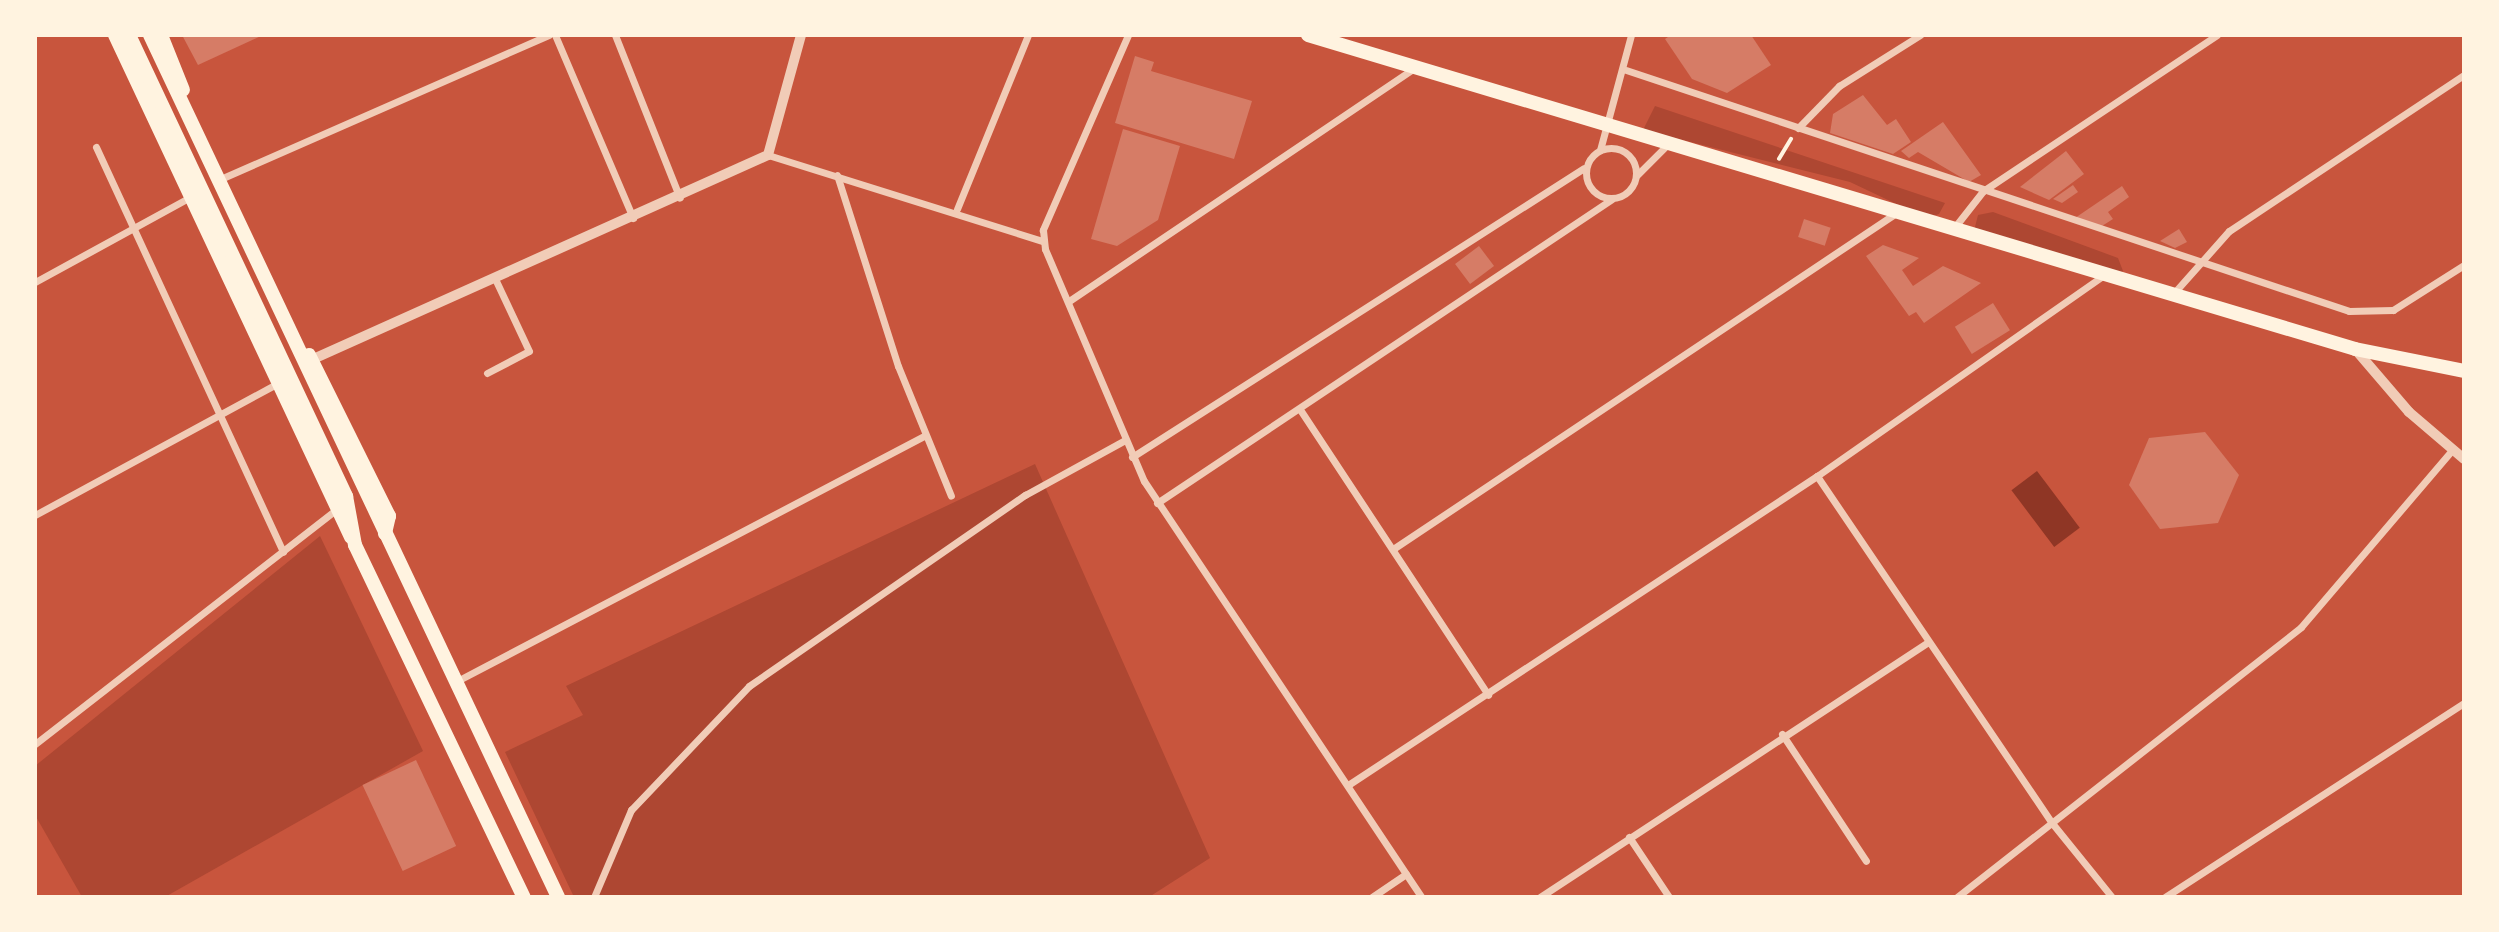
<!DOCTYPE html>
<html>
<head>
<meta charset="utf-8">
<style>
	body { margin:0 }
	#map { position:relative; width:2499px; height:932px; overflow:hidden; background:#c8553d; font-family:"IBM Plex Sans",sans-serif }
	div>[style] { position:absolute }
	.green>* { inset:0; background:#ae4732 }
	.water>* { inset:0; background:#8f3625; transform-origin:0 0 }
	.building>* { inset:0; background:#d67c66; transform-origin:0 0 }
	.path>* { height:3.5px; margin:-1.75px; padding:0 1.75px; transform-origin:1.75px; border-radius:1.75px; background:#fff3e0 }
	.minor>* { height:7px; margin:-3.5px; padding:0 3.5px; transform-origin:3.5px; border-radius:3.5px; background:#f1ccb7 }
	.minor>.ring { margin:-3.5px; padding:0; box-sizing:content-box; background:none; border:7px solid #f1ccb7; border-radius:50% }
	.tertiary>* { height:10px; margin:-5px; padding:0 5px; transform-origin:5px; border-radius:5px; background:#f1ccb7 }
	.primary>* { height:14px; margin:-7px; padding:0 7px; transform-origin:7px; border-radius:7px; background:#fff3e0 }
	.trunk>* { height:14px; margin:-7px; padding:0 7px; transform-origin:7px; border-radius:7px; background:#fff3e0 }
	span { translate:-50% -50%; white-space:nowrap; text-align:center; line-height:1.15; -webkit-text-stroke:7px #fff3e0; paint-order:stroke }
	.frame { position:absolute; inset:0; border:37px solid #fff3e0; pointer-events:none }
</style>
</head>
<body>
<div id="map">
	<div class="green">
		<i style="clip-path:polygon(1655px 106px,1945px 203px,1939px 214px,1926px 218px,1850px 182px,1643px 130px)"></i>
		<i style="clip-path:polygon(1993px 212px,2118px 258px,2123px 271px,2117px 276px,1974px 231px,1978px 215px)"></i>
		<i style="clip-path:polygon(1035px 464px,1210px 858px,1149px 897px,574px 897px,505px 752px,583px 715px,566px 686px)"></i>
		<i style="clip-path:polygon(320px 536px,423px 751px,165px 897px,82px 897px,35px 815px,35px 766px)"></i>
	</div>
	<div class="water">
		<i style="left:2037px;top:471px;width:71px;height:32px;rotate:53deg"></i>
	</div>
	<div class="building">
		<i style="clip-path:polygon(182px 35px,263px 35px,198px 65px)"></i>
		<i style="clip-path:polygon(1671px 35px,1751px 35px,1771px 65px,1727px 93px,1692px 79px,1665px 39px)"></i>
		<i style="clip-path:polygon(1135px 56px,1154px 62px,1151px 71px,1252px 101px,1234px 159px,1115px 123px)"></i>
		<i style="clip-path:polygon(1863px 95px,1887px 125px,1896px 119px,1911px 142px,1893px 154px,1830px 133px,1833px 114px)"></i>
		<i style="clip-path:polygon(1943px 122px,1981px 175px,1969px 182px,1918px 152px,1909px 158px,1901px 151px)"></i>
		<i style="clip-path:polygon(1123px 129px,1180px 146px,1158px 220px,1117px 246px,1091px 239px)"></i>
		<i style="clip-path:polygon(2066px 151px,2084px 174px,2049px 200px,2020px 187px)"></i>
		<i style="clip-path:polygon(2073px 185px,2078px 192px,2062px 203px,2053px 199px)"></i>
		<i style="clip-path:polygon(2122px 186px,2129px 197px,2108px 212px,2113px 219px,2102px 226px,2075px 218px)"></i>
		<i style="left:1804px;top:219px;width:28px;height:19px;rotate:18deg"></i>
		<i style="clip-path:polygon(2179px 229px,2187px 242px,2175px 248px,2160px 241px)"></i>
		<i style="clip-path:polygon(1883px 245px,1919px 258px,1902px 270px,1913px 286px,1943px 266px,1981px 283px,1924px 323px,1916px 312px,1909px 316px,1866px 256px)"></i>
		<i style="left:1479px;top:246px;width:25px;height:30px;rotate:53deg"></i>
		<i style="left:1993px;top:303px;width:32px;height:45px;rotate:58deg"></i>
		<i style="clip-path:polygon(2205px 432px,2239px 475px,2218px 523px,2160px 529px,2129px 485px,2149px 438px)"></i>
		<i style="left:416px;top:760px;width:95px;height:59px;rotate:65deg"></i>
	</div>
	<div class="path">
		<i style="left:1779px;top:159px;width:23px;rotate:-59deg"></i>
	</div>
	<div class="minor">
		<i style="left:555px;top:35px;width:199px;rotate:66.9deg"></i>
		<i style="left:615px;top:35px;width:175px;rotate:68.3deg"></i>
		<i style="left:1128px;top:35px;width:213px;rotate:113.6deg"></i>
		<i style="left:1043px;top:230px;width:19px;rotate:84deg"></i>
		<i style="left:1045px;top:249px;width:252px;rotate:66.9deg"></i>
		<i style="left:1144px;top:481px;width:500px;rotate:56.3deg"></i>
		<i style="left:1626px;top:70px;width:762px;rotate:18.43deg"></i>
		<i style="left:2349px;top:311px;width:44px;rotate:-1.3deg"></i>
		<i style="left:2393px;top:310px;width:84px;rotate:-32.4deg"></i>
		<i style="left:1798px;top:128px;width:59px;rotate:-45.7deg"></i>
		<i style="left:1839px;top:86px;width:96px;rotate:-32.2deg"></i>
		<i style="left:96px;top:147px;width:446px;rotate:65.2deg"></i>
		<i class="ring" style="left:1586px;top:148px;width:43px;height:43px"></i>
		<i style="left:1600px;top:150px;width:119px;rotate:-74.9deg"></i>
		<i style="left:768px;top:155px;width:287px;rotate:17.4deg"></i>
		<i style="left:837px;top:175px;width:201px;rotate:72.3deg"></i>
		<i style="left:898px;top:366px;width:140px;rotate:67.8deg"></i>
		<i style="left:1637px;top:175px;width:44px;rotate:-45deg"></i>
		<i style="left:225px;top:177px;width:354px;rotate:-23.7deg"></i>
		<i style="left:957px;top:209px;width:188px;rotate:-67.8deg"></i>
		<i style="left:1954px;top:228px;width:47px;rotate:-51.9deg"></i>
		<i style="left:1983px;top:191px;width:281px;rotate:-33.7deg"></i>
		<i style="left:35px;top:282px;width:177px;rotate:-28.7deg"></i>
		<i style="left:2173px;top:294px;width:84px;rotate:-48.4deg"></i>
		<i style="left:2229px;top:231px;width:282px;rotate:-33.6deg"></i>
		<i style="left:1069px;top:301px;width:419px;rotate:-34deg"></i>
		<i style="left:487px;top:373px;width:47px;rotate:-27.6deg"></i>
		<i style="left:529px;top:351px;width:77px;rotate:-115.2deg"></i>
		<i style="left:1301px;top:411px;width:340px;rotate:56.6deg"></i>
		<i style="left:1132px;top:457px;width:536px;rotate:-32.59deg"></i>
		<i style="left:1817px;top:476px;width:419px;rotate:55.9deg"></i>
		<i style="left:2052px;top:823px;width:95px;rotate:51deg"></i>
		<i style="left:1157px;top:503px;width:547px;rotate:-33.75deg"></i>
		<i style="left:35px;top:515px;width:277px;rotate:-28.5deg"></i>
		<i style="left:1393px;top:549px;width:605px;rotate:-33.74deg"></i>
		<i style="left:457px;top:681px;width:527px;rotate:-27.68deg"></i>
		<i style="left:1782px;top:734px;width:152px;rotate:56.5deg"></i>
		<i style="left:35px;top:744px;width:383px;rotate:-37.9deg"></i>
		<i style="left:1348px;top:785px;width:562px;rotate:-33.38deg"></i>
		<i style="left:1817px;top:476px;width:350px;rotate:-35deg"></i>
		<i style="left:1629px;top:837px;width:72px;rotate:56.3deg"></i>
		<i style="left:594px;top:897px;width:95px;rotate:-67deg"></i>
		<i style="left:631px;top:810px;width:171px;rotate:-46.4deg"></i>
		<i style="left:749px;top:686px;width:336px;rotate:-34.7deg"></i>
		<i style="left:1025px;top:495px;width:114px;rotate:-28.8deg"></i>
		<i style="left:1372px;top:897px;width:41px;rotate:-34.1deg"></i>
		<i style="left:1540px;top:897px;width:464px;rotate:-33.3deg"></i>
		<i style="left:1957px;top:897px;width:437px;rotate:-38.1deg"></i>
		<i style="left:2301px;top:627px;width:233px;rotate:-49.5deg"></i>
		<i style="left:2165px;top:897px;width:356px;rotate:-33deg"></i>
	</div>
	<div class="tertiary">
		<i style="left:2355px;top:349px;width:83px;rotate:49.4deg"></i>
		<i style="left:2409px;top:412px;width:72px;rotate:40.5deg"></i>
		<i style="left:311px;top:360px;width:501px;rotate:-24.16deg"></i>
		<i style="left:768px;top:155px;width:124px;rotate:-74.6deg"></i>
	</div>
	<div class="primary">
		<i style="left:115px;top:35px;width:555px;rotate:64.82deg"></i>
		<i style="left:161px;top:35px;width:59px;rotate:68.2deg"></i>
		<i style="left:1308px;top:35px;width:1093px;rotate:16.69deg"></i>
		<i style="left:2355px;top:349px;width:111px;rotate:11.4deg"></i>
		<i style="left:309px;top:355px;width:180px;rotate:63.6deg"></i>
		<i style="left:389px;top:516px;width:18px;rotate:103deg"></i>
	</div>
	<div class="trunk">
		<i style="left:129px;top:35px;width:510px;rotate:64.79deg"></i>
		<i style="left:346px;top:496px;width:50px;rotate:79.6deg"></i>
		<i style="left:355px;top:545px;width:390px;rotate:64.4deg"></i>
		<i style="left:150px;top:35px;width:954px;rotate:64.67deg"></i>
	</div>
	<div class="frame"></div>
</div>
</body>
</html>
